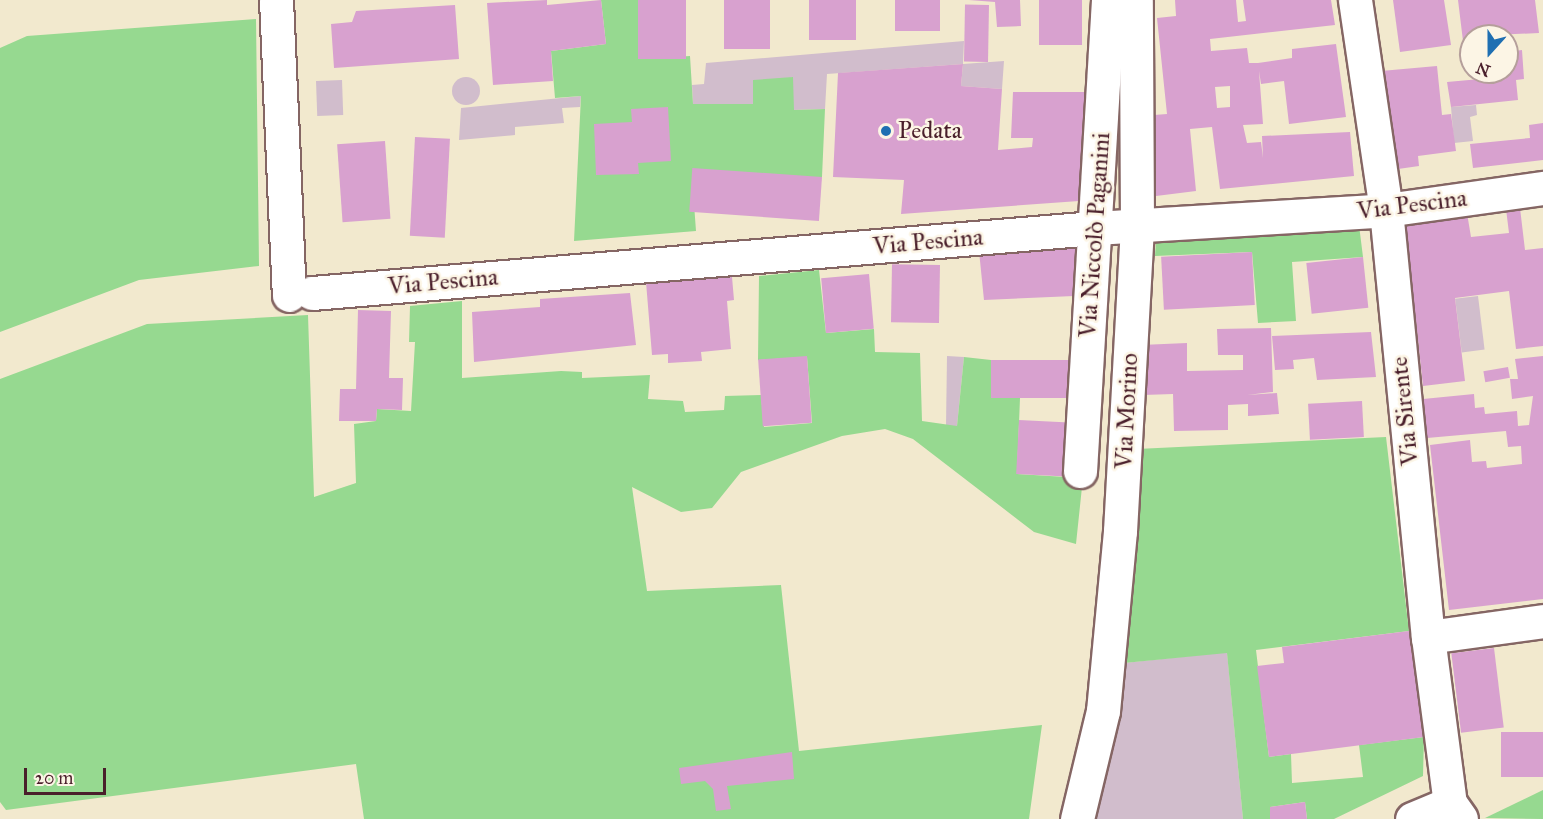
<!DOCTYPE html>
<html>
<head>
<meta charset="utf-8">
<style>
	body { margin:0 }
	#map { position:relative; width:1543px; height:819px; overflow:hidden; background:#f2e9ce; font-family:"IM FELL Great Primer",serif }
	div>[style] { position:absolute }
	.industrial>* { inset:0; background:#d1bdcc; transform-origin:0 0 }
	.round { border-radius:50% }
	.green>* { inset:0; background:#96d990 }
	.building>* { inset:0; background:#d8a1cf; transform-origin:0 0 }
	.roads { filter:drop-shadow(2px 0 #856664) drop-shadow(-2px 0 #856664) drop-shadow(0 2px #856664) drop-shadow(0 -2px #856664) }
	.minor>* { height:33px; margin:-16.5px; padding:0 16.5px; transform-origin:16.5px; border-radius:16.5px; background:#fff }
	.dots>* { width:16px; height:16px; translate:-50% -50%; box-sizing:border-box; border:3px solid #fcf5e5; border-radius:50% }
	span { translate:-50% -50%; white-space:nowrap; text-align:center; line-height:1.15; -webkit-text-stroke:5px #fcf5e5; paint-order:stroke }
	.poi-label { font-size:24px; color:#4a1f2b }
	.left { translate:0 -50%; text-align:left }
	.street-label { font-size:24px; color:#4a1f2b }
	.north { position:absolute; left:1459px; top:24px; width:60px; height:60px; box-sizing:border-box; background:#fcf5e5; border:2px solid #b59f9b; border-radius:50%; rotate:201deg; font-size:16px; font-weight:700; line-height:24px; text-align:center; color:#4a1f2b }
	.north::after { content:''; display:block; margin:auto; width:21px; height:27px; background:#1f6fb2; clip-path:polygon(50% 0,100% 100%,50% 72%,0 100%) }
	.scale { position:absolute; left:24px; top:768px; width:82px; height:27px; box-sizing:border-box; border:3px solid #4a1f2b; border-top:0; padding-left:8px; font-size:18px; line-height:21px; white-space:nowrap; color:#4a1f2b; -webkit-text-stroke:4px #fcf5e5; paint-order:stroke }
</style>
</head>
<body>
<div id="map">
	<div class="industrial">
		<i style="clip-path:polygon(964px 41px,963px 64px,1004px 61px,1002px 89px,961px 86px,963px 64px,827px 74px,825px 109px,793px 110px,792px 77px,754px 104px,693px 104px,692px 85px,704px 84px,706px 63px)"></i>
		<i class="round" style="left:452px;top:77px;width:28px;height:28px"></i>
		<i style="left:342px;top:80px;width:35px;height:26px;rotate:88deg"></i>
		<i style="clip-path:polygon(581px 96px,580px 107px,562px 108px,564px 123px,515px 127px,515px 135px,459px 140px,461px 108px)"></i>
		<i style="clip-path:polygon(1476px 105px,1477px 115px,1470px 117px,1473px 141px,1454px 143px,1451px 107px)"></i>
		<i style="left:1478px;top:296px;width:54px;height:23px;rotate:83deg"></i>
		<i style="clip-path:polygon(947px 356px,964px 357px,957px 426px,946px 426px)"></i>
		<i style="clip-path:polygon(1227px 652px,1243px 819px,1096px 819px,1124px 663px)"></i>
	</div>
	<div class="green">
		<i style="clip-path:polygon(601px 0,638px 0,641px 59px,690px 56px,693px 104px,753px 104px,753px 80px,793px 77px,794px 110px,825px 109px,822px 177px,693px 190px,696px 231px,574px 241px,581px 96px,555px 98px,551px 51px,606px 44px)"></i>
		<i style="clip-path:polygon(256px 19px,259px 266px,139px 280px,0 332px,0 48px,27px 36px)"></i>
		<i style="clip-path:polygon(1359px 225px,1363px 257px,1292px 262px,1296px 321px,1258px 323px,1252px 252px,1155px 256px,1156px 241px)"></i>
		<i style="clip-path:polygon(819px 270px,826px 333px,874px 329px,875px 352px,920px 353px,922px 421px,957px 426px,964px 357px,991px 360px,1020px 398px,1017px 474px,1066px 477px,1082px 487px,1076px 544px,1034px 532px,913px 439px,885px 429px,842px 436px,741px 472px,712px 508px,681px 512px,632px 487px,647px 591px,781px 585px,799px 751px,1042px 725px,1029px 819px,364px 819px,356px 764px,6px 810px,0 802px,0 379px,147px 324px,308px 315px,314px 497px,356px 483px,354px 424px,376px 421px,377px 409px,411px 411px,415px 342px,409px 342px,410px 306px,462px 301px,462px 378px,561px 371px,582px 372px,582px 378px,650px 375px,648px 399px,683px 401px,685px 412px,724px 410px,725px 396px,761px 395px,764px 427px,812px 423px,807px 357px,758px 360px,759px 276px)"></i>
		<i style="clip-path:polygon(1386px 437px,1409px 631px,1256px 650px,1269px 757px,1291px 754px,1292px 783px,1363px 777px,1359px 745px,1424px 737px,1423px 776px,1334px 819px,1307px 819px,1305px 802px,1270px 807px,1270px 819px,1243px 819px,1227px 653px,1124px 663px,1137px 449px)"></i>
		<i style="clip-path:polygon(1543px 790px,1543px 819px,1485px 818px)"></i>
	</div>
	<div class="building">
		<i style="clip-path:polygon(547px 0,547px 5px,601px 0,606px 44px,551px 51px,553px 81px,493px 85px,487px 3px)"></i>
		<i style="left:638px;top:0;width:48px;height:59px"></i>
		<i style="left:724px;top:0;width:46px;height:49px"></i>
		<i style="left:809px;top:0;width:47px;height:40px"></i>
		<i style="left:895px;top:0;width:45px;height:31px"></i>
		<i style="clip-path:polygon(969px 0,1020px 0,1021px 26px,997px 27px,995px 2px)"></i>
		<i style="left:1039px;top:0;width:43px;height:45px"></i>
		<i style="clip-path:polygon(evenodd,1175px 0,1236px 0,1238px 22px,1246px 21px,1243px 0,1331px 0,1335px 25px,1210px 39px,1211px 51px,1247px 48px,1249px 63px,1258px 63px,1292px 58px,1292px 49px,1336px 44px,1346px 117px,1289px 124px,1284px 81px,1261px 84px,1259px 71px,1263px 124px,1243px 125px,1247px 143px,1261px 142px,1263px 158px,1262px 136px,1350px 132px,1354px 176px,1220px 189px,1212px 127px,1190px 129px,1196px 191px,1156px 196px,1154px 115px,1167px 114px,1157px 18px,1176px 16px,1175px 0,1230px 86px,1230px 107px,1217px 108px,1215px 87px,1230px 86px)"></i>
		<i style="clip-path:polygon(1393px 0,1444px 0,1451px 45px,1400px 52px)"></i>
		<i style="clip-path:polygon(1458px 0,1535px 0,1539px 33px,1471px 36px,1463px 41px)"></i>
		<i style="clip-path:polygon(455px 5px,459px 59px,334px 68px,331px 24px,352px 22px,356px 11px)"></i>
		<i style="left:989px;top:5px;width:57px;height:24px;rotate:91deg"></i>
		<i style="clip-path:polygon(1522px 50px,1524px 79px,1516px 80px,1518px 100px,1451px 107px,1447px 82px,1480px 79px,1479px 72px,1507px 72px,1507px 52px)"></i>
		<i style="clip-path:polygon(963px 64px,961px 86px,1002px 89px,998px 150px,1032px 147px,1033px 138px,1011px 138px,1013px 92px,1085px 92px,1079px 201px,901px 214px,904px 180px,833px 177px,838px 73px)"></i>
		<i style="clip-path:polygon(1437px 66px,1442px 115px,1451px 114px,1456px 151px,1418px 156px,1419px 166px,1398px 169px,1381px 71px)"></i>
		<i style="clip-path:polygon(668px 107px,671px 161px,638px 163px,639px 174px,596px 175px,594px 124px,632px 122px,631px 109px)"></i>
		<i style="clip-path:polygon(1543px 123px,1543px 160px,1473px 168px,1470px 144px,1530px 138px,1529px 125px)"></i>
		<i style="left:415px;top:137px;width:35px;height:99px;rotate:3deg"></i>
		<i style="left:385px;top:141px;width:78px;height:48px;rotate:86deg"></i>
		<i style="left:822px;top:177px;width:44px;height:130px;rotate:94deg"></i>
		<i style="clip-path:polygon(1520px 208px,1525px 250px,1543px 248px,1543px 346px,1516px 349px,1509px 291px,1455px 298px,1465px 381px,1423px 386px,1405px 221px,1467px 213px,1471px 237px,1509px 233px,1506px 209px)"></i>
		<i style="clip-path:polygon(1077px 243px,1074px 296px,984px 300px,979px 251px)"></i>
		<i style="left:1252px;top:252px;width:53px;height:91px;rotate:87deg"></i>
		<i style="left:1363px;top:257px;width:51px;height:57px;rotate:84deg"></i>
		<i style="left:940px;top:265px;width:58px;height:48px;rotate:91deg"></i>
		<i style="left:869px;top:274px;width:55px;height:48px;rotate:85deg"></i>
		<i style="clip-path:polygon(732px 277px,734px 300px,727px 301px,731px 349px,701px 352px,702px 361px,668px 363px,668px 354px,652px 355px,646px 282px)"></i>
		<i style="clip-path:polygon(630px 293px,636px 345px,474px 362px,472px 312px,540px 307px,540px 299px)"></i>
		<i style="clip-path:polygon(358px 310px,391px 311px,389px 378px,403px 378px,402px 410px,377px 409px,376px 421px,339px 421px,340px 389px,356px 389px)"></i>
		<i style="clip-path:polygon(1271px 328px,1273px 392px,1247px 395px,1277px 393px,1279px 414px,1248px 416px,1248px 404px,1228px 405px,1228px 430px,1174px 431px,1173px 394px,1143px 395px,1141px 345px,1187px 343px,1187px 371px,1243px 370px,1243px 355px,1218px 355px,1217px 329px)"></i>
		<i style="clip-path:polygon(1371px 332px,1376px 377px,1317px 380px,1314px 358px,1293px 360px,1294px 369px,1275px 370px,1272px 336px)"></i>
		<i style="left:807px;top:356px;width:67px;height:49px;rotate:86deg"></i>
		<i style="clip-path:polygon(1543px 356px,1543px 599px,1449px 610px,1430px 445px,1470px 440px,1472px 462px,1486px 461px,1487px 468px,1522px 464px,1521px 446px,1508px 447px,1506px 431px,1427px 438px,1423px 399px,1474px 394px,1475px 408px,1484px 407px,1485px 414px,1517px 411px,1518px 426px,1529px 425px,1533px 396px,1512px 399px,1510px 379px,1518px 379px,1515px 359px)"></i>
		<i style="left:991px;top:360px;width:79px;height:38px"></i>
		<i style="left:1508px;top:367px;width:11px;height:25px;rotate:80deg"></i>
		<i style="left:1362px;top:401px;width:36px;height:54px;rotate:87deg"></i>
		<i style="left:1019px;top:420px;width:50px;height:54px;rotate:3deg"></i>
		<i style="clip-path:polygon(1409px 631px,1424px 737px,1269px 757px,1257px 666px,1284px 663px,1282px 647px)"></i>
		<i style="left:1494px;top:648px;width:80px;height:43px;rotate:83deg"></i>
		<i style="left:1543px;top:732px;width:45px;height:42px;rotate:90deg"></i>
		<i style="clip-path:polygon(792px 752px,794px 779px,727px 786px,731px 809px,716px 811px,713px 789px,705px 781px,681px 784px,679px 768px)"></i>
		<i style="clip-path:polygon(1305px 802px,1307px 819px,1270px 819px,1270px 807px)"></i>
	</div>
	<div class="roads">
		<div class="minor">
			<i style="left:276px;top:0;width:295px;rotate:87.5deg"></i>
			<i style="left:1355px;top:0;width:212px;rotate:81.6deg"></i>
			<i style="left:1386px;top:210px;width:429px;rotate:84.4deg"></i>
			<i style="left:1428px;top:637px;width:167px;rotate:82.5deg"></i>
			<i style="left:1450px;top:803px;width:19px;rotate:55deg"></i>
			<i style="left:312px;top:293px;width:786px;rotate:-4.75deg"></i>
			<i style="left:1095px;top:228px;width:292px;rotate:-3.5deg"></i>
			<i style="left:1386px;top:210px;width:159px;rotate:-8deg"></i>
			<i style="left:1080px;top:471px;width:472px;rotate:-86.6deg"></i>
			<i style="left:1428px;top:637px;width:116px;rotate:-7.9deg"></i>
			<i style="left:1077px;top:819px;width:111px;rotate:-76.5deg"></i>
			<i style="left:1103px;top:711px;width:181px;rotate:-84.6deg"></i>
			<i style="left:1120px;top:531px;width:306px;rotate:-86.8deg"></i>
			<i style="left:1137px;top:225px;width:225px;rotate:-90.3deg"></i>
			<i style="left:1412px;top:819px;width:41px;rotate:-22.8deg"></i>
		</div>
	</div>
	<div class="dots">
		<i style="left:886px;top:131px;background:#1f6fb2"></i>
	</div>
	<div class="poi-label">
		<span class="left" style="left:898px;top:131px">Pedata</span>
	</div>
	<div class="street-label">
		<span style="left:1412px;top:205px;rotate:-7deg">Via Pescina</span>
		<span style="left:1095px;top:235px;rotate:-86deg">Via Niccolò Paganini</span>
		<span style="left:928px;top:242px;rotate:-5deg">Via Pescina</span>
		<span style="left:443px;top:282px;rotate:-5deg">Via Pescina</span>
		<span style="left:1127px;top:411px;rotate:-87deg">Via Morino</span>
		<span style="left:1405px;top:411px;rotate:-96deg">Via Sirente</span>
	</div>
	<div class="north">N</div>
	<div class="scale">20 m</div>
</div>
</body>
</html>
